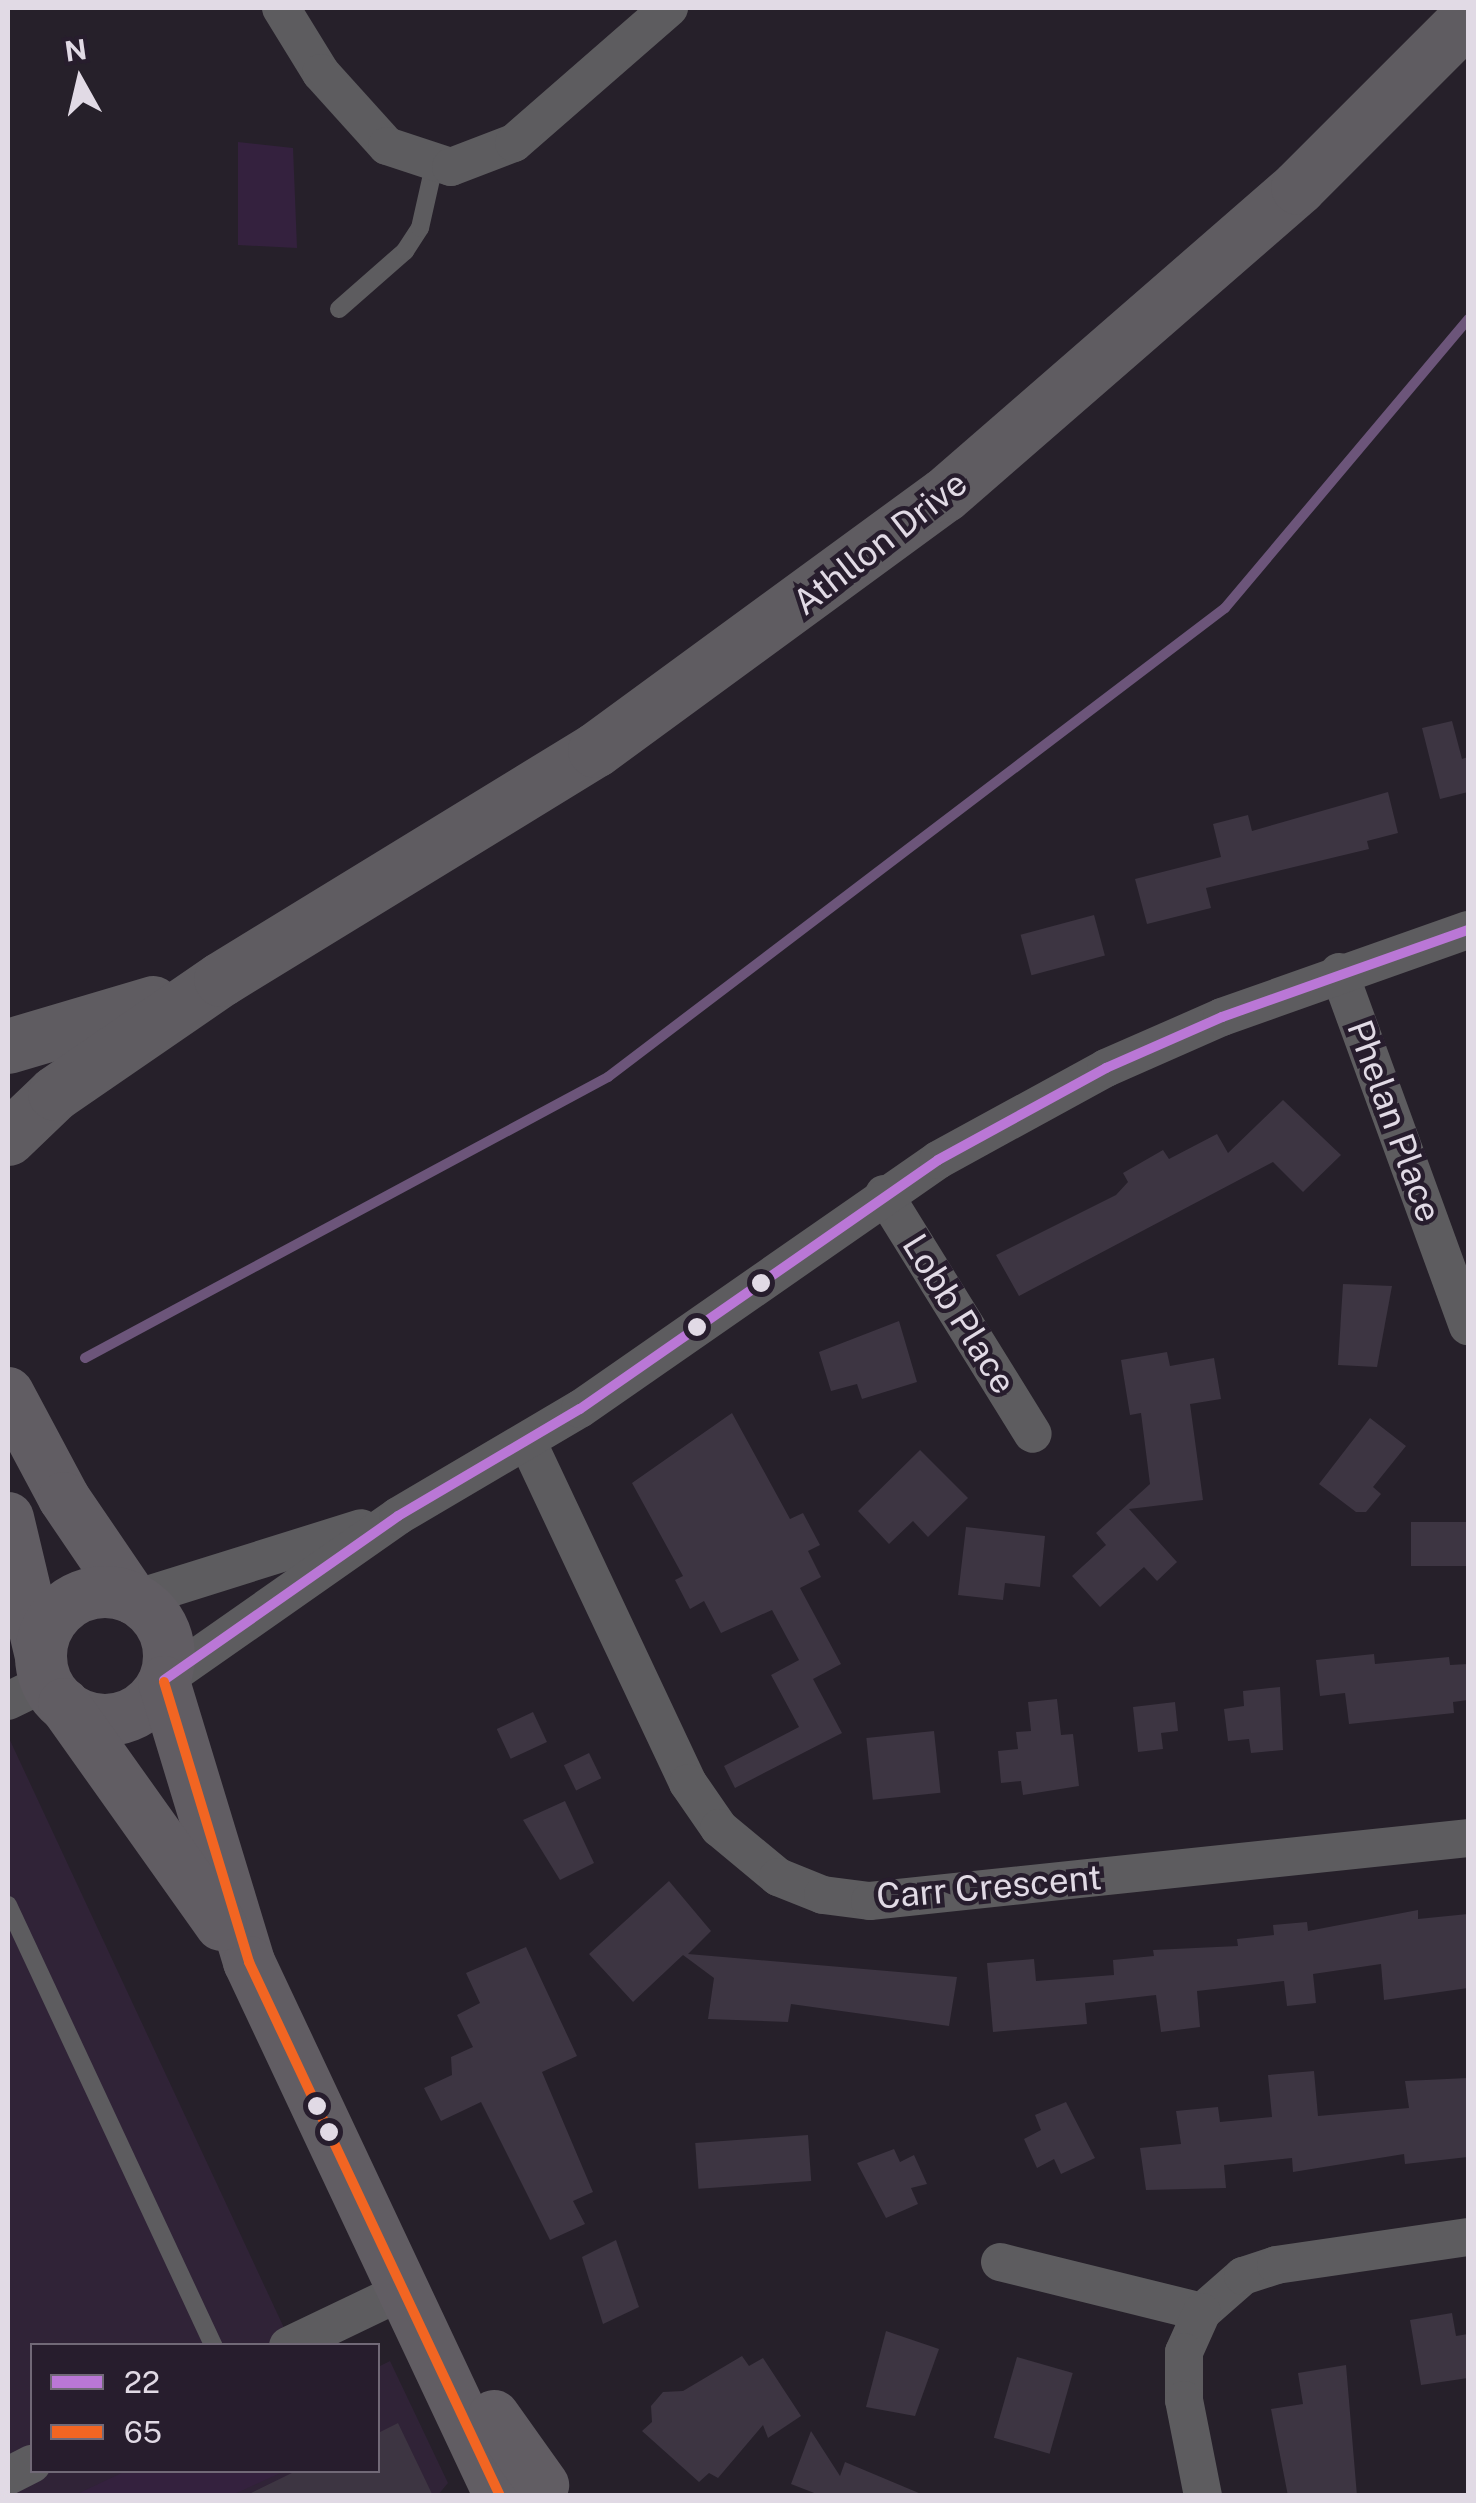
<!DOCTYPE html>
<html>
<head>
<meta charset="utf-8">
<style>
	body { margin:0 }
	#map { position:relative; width:1476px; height:2503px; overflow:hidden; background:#26202a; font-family:"Public Sans",sans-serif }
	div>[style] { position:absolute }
	.built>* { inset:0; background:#302337 }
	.green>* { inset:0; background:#34213e }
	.stream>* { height:10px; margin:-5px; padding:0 5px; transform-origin:5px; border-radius:5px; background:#6c557a }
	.building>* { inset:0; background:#3d3542; transform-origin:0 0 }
	.lane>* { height:18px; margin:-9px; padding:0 9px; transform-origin:9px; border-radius:9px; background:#5d5c5f }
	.street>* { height:38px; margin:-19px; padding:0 19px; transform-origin:19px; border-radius:19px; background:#5d5c5f }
	.secondary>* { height:52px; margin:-26px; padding:0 26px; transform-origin:26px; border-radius:26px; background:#615d63 }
	.secondary>.ring { margin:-26px; padding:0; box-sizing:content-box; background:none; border:52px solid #615d63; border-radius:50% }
	.primary>* { height:55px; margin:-27.5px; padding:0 27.5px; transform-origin:27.5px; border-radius:27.5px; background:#5f5c61 }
	.bus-1>* { height:10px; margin:-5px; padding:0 5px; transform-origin:5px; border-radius:5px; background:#ba77d6 }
	.bus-2>* { height:10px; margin:-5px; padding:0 5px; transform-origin:5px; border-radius:5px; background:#f26522 }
	.dots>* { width:28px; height:28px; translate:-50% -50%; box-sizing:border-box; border:5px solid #271d2d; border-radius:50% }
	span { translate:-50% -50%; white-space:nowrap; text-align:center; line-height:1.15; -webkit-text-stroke:9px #271d2d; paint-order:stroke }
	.street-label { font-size:35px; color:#e1dae5 }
	.frame { position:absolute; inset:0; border:10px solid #e1dae5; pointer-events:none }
	.legend { position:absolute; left:30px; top:2343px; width:350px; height:130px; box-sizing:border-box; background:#271d2d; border:2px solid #716977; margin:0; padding:12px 18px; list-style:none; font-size:30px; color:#e1dae5 }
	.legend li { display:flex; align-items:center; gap:20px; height:50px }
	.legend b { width:50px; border:2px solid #716977 }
	.north { position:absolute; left:30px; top:30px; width:100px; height:100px; -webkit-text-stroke:8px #271d2d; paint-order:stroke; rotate:352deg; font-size:28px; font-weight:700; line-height:40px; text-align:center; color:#e1dae5 }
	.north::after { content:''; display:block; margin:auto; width:35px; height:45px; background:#e1dae5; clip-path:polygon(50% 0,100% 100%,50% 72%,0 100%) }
</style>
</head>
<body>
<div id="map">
	<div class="built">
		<i style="clip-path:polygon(8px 1736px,292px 2345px,32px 2346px,32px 2470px,378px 2470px,378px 2367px,390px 2361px,448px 2483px,438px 2495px,8px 2495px)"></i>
	</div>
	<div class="green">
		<i style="clip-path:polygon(238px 142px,293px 148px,297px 248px,238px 245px)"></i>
		<i style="clip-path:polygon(128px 2470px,285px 2470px,285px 2471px,232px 2495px,75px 2495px)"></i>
	</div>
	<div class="stream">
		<i style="left:85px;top:1358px;width:594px;rotate:-28.25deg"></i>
		<i style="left:608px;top:1077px;width:775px;rotate:-37.24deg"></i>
		<i style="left:1225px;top:608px;width:378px;rotate:-49.9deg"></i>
	</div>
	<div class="building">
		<i style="clip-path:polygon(1452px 721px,1462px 759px,1468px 757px,1468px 792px,1440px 799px,1422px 728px)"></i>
		<i style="clip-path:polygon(1388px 792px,1398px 833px,1367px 841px,1369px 849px,1206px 888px,1211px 908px,1147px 924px,1135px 879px,1221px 857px,1213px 824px,1248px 815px,1252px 831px)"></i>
		<i style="left:1094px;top:915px;width:42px;height:76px;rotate:75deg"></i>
		<i style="clip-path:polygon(1283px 1100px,1341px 1155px,1303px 1192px,1273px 1162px,1019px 1296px,996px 1255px,1116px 1195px,1128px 1182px,1123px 1173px,1163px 1150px,1169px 1159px,1217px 1134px,1228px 1153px)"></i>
		<i style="clip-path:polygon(1343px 1284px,1392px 1286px,1377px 1367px,1338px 1365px)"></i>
		<i style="clip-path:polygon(899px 1321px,917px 1382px,862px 1399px,857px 1384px,831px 1391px,819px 1352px)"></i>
		<i style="clip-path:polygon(1167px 1352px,1170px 1366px,1214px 1358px,1221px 1399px,1190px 1404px,1203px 1500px,1129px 1509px,1177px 1562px,1157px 1581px,1144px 1567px,1100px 1607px,1072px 1576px,1106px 1545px,1096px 1533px,1150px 1484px,1141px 1413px,1130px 1415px,1121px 1360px)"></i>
		<i style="clip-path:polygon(732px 1413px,790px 1519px,803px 1513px,820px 1545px,808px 1551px,821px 1577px,800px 1588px,841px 1664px,813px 1679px,842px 1733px,735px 1788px,724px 1766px,799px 1727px,771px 1675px,799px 1660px,772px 1610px,721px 1633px,704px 1601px,690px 1609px,675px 1580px,683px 1576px,632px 1483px)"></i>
		<i style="clip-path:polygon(1370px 1418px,1406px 1446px,1373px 1487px,1381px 1494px,1366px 1512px,1356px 1512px,1319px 1484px)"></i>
		<i style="clip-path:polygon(920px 1450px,968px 1498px,928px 1537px,913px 1521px,889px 1544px,858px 1511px)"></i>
		<i style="left:1468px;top:1522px;width:44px;height:57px;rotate:90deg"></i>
		<i style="clip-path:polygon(966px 1527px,1045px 1536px,1040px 1587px,1005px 1583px,1003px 1600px,958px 1595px)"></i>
		<i style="clip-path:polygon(1374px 1654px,1375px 1664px,1449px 1657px,1450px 1665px,1468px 1664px,1468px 1700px,1453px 1702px,1454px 1713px,1349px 1724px,1345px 1693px,1320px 1696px,1316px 1660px)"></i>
		<i style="clip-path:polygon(1280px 1687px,1283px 1750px,1251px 1753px,1249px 1739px,1228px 1741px,1224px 1709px,1244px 1706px,1243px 1691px)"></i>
		<i style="clip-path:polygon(1057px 1699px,1061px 1735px,1073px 1734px,1079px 1786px,1023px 1795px,1021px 1781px,1001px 1783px,998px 1751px,1018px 1749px,1016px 1732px,1031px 1731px,1028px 1702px)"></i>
		<i style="clip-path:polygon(1175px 1702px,1178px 1731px,1161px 1733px,1163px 1749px,1138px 1752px,1133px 1707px)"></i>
		<i style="left:533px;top:1712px;width:33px;height:40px;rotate:65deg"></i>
		<i style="left:934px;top:1731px;width:62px;height:68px;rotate:84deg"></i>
		<i style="left:589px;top:1753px;width:28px;height:28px;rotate:64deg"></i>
		<i style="clip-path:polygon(565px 1801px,594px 1863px,560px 1880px,523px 1820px)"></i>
		<i style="clip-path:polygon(669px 1881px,711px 1931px,688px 1954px,957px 1977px,949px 2026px,791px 2004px,788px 2022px,708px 2019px,714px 1978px,683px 1955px,633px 2002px,589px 1954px)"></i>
		<i style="clip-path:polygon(1418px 1910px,1418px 1919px,1468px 1914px,1468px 1988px,1384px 2000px,1381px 1964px,1313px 1974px,1316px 2003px,1287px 2006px,1284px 1981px,1197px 1991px,1200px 2027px,1161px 2032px,1156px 1995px,1085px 2003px,1087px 2024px,993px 2032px,987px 1963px,1034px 1959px,1036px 1981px,1114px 1975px,1113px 1960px,1154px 1956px,1153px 1950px,1238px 1946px,1237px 1939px,1274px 1935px,1273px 1925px,1307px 1922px,1308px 1931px)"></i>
		<i style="clip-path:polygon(526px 1947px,577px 2056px,542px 2072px,593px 2192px,573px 2201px,585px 2224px,550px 2240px,481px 2102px,441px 2121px,424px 2088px,452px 2075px,451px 2057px,473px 2047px,457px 2015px,480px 2003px,466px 1973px)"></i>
		<i style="clip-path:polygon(1314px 2071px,1318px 2116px,1409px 2108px,1405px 2081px,1468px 2078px,1468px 2157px,1405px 2164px,1404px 2154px,1293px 2172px,1292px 2158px,1224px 2165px,1226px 2188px,1146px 2190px,1140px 2148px,1181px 2144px,1176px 2111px,1218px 2107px,1220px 2122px,1272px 2117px,1268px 2075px)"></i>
		<i style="clip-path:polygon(1066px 2102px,1095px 2158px,1061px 2174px,1054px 2159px,1037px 2168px,1024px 2139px,1041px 2130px,1035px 2115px)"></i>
		<i style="left:808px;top:2135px;width:46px;height:113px;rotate:86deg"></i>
		<i style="clip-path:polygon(894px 2149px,900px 2162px,914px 2155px,927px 2184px,911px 2188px,918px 2204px,886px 2218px,857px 2163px)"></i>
		<i style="clip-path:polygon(616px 2240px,639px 2307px,603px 2324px,582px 2257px)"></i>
		<i style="clip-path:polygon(1452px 2313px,1456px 2336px,1468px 2334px,1468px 2378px,1421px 2385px,1410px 2320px)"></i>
		<i style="clip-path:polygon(886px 2331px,939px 2349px,915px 2416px,866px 2407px)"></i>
		<i style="clip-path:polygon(742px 2356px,749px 2366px,763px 2358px,801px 2416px,768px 2438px,763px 2425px,718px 2478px,709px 2473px,699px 2482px,642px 2431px,652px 2422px,651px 2406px,663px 2392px,683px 2391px)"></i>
		<i style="left:1017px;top:2357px;width:58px;height:84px;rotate:16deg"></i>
		<i style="clip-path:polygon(1346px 2365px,1357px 2496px,1288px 2496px,1271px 2409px,1303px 2404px,1298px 2373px)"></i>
		<i style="clip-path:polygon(398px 2423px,433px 2496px,245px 2496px,298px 2470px,378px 2470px,378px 2433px)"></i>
		<i style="clip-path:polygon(811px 2431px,840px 2476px,845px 2462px,926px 2496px,822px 2496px,791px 2484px)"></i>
	</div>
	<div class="lane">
		<i style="left:339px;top:309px;width:88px;rotate:-41.3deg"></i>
		<i style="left:405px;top:251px;width:27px;rotate:-57deg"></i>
		<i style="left:420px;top:228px;width:64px;rotate:-77.3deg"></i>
		<i style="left:8px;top:1905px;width:487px;rotate:65deg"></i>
	</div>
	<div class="street">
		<i style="left:281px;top:8px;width:76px;rotate:58.4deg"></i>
		<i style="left:321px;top:73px;width:98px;rotate:47.9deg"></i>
		<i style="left:387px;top:146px;width:67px;rotate:18.2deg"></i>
		<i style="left:451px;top:167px;width:67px;rotate:-20.9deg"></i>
		<i style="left:514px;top:143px;width:206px;rotate:-41.1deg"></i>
		<i style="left:1339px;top:972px;width:377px;rotate:70deg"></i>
		<i style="left:884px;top:1194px;width:282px;rotate:58.2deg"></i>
		<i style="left:528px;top:1443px;width:376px;rotate:64.8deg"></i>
		<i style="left:688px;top:1783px;width:55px;rotate:55.4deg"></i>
		<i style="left:719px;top:1828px;width:77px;rotate:39.7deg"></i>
		<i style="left:778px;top:1877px;width:48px;rotate:21.8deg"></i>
		<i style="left:823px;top:1895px;width:47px;rotate:7.3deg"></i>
		<i style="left:870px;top:1901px;width:601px;rotate:-6.01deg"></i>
		<i style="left:135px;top:1599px;width:237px;rotate:-17.4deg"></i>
		<i style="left:164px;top:1680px;width:286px;rotate:-35deg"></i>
		<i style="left:398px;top:1516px;width:211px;rotate:-30.5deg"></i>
		<i style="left:580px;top:1409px;width:436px;rotate:-34.8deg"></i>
		<i style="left:938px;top:1160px;width:192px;rotate:-28.7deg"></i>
		<i style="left:1106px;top:1068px;width:127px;rotate:-23.7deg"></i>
		<i style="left:1222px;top:1017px;width:261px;rotate:-19.5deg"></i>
		<i style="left:8px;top:1701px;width:43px;rotate:-26deg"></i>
		<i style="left:1000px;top:2262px;width:208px;rotate:13.9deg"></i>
		<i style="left:1202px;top:2312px;width:55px;rotate:-41.3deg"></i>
		<i style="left:1243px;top:2276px;width:35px;rotate:-18deg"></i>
		<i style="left:1276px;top:2265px;width:194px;rotate:-8.3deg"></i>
		<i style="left:1202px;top:2312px;width:44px;rotate:114.2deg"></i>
		<i style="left:1184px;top:2352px;width:48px;rotate:90deg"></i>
		<i style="left:1184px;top:2400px;width:98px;rotate:78.8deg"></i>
		<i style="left:288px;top:2346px;width:127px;rotate:-25.6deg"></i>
		<i style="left:8px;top:2476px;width:27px;rotate:-27deg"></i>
	</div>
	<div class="secondary">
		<i style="left:8px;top:1393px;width:119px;rotate:61.9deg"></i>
		<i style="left:64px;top:1498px;width:121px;rotate:55.8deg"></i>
		<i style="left:8px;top:1518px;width:142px;rotate:76.6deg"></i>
		<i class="ring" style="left:41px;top:1592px;width:76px;height:76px"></i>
		<i style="left:164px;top:1682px;width:293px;rotate:73.1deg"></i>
		<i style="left:249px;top:1962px;width:590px;rotate:64.82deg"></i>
		<i style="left:64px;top:1704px;width:271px;rotate:54.6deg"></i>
		<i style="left:494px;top:2416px;width:85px;rotate:54.6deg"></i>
	</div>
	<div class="primary">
		<i style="left:8px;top:1046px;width:151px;rotate:-16.5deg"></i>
		<i style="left:8px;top:1138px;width:65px;rotate:-43.8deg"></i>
		<i style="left:55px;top:1093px;width:201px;rotate:-34.5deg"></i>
		<i style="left:221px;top:979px;width:439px;rotate:-31.5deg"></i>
		<i style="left:595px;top:750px;width:432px;rotate:-36.2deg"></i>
		<i style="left:944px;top:495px;width:469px;rotate:-41deg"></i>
		<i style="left:1298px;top:187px;width:240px;rotate:-45deg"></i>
	</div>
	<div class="bus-1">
		<i style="left:164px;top:1680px;width:286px;rotate:-35deg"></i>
		<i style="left:398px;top:1516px;width:211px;rotate:-30.5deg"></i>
		<i style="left:580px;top:1409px;width:436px;rotate:-34.8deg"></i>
		<i style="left:938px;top:1160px;width:192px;rotate:-28.7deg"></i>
		<i style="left:1106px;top:1068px;width:127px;rotate:-23.7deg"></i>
		<i style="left:1222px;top:1017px;width:261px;rotate:-19.5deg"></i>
	</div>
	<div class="bus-2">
		<i style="left:164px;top:1682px;width:293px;rotate:73.1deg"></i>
		<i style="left:249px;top:1962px;width:590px;rotate:64.82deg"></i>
	</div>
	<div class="dots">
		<i style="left:761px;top:1283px;background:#e1dae5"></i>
		<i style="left:697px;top:1327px;background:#e1dae5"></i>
		<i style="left:317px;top:2106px;background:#e1dae5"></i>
		<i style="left:329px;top:2132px;background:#e1dae5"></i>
	</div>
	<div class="street-label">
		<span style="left:880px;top:543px;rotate:-38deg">Athllon Drive</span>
		<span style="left:1394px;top:1121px;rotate:70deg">Phelan Place</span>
		<span style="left:959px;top:1314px;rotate:58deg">Lobb Place</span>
		<span style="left:989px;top:1887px;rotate:-5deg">Carr Crescent</span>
	</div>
	<div class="frame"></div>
	<ul class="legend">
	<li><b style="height:12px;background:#ba77d6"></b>22</li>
	<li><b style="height:12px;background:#f26522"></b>65</li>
	</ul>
	<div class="north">N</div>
</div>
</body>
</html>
